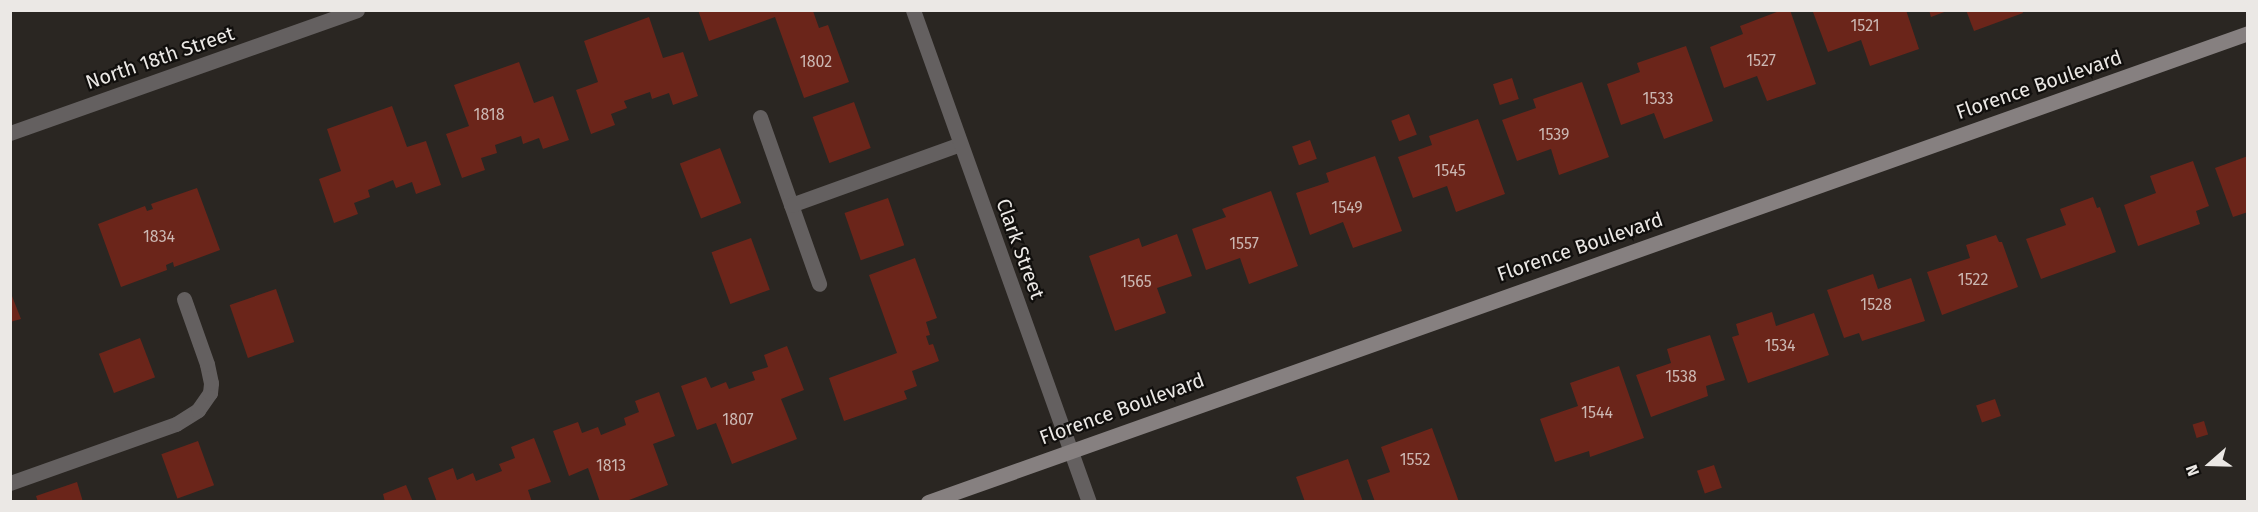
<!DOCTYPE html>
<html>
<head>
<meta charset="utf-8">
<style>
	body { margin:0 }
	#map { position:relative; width:2258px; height:512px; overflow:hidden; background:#2a2622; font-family:"Fira Sans",sans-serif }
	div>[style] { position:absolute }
	.building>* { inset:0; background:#6b251a; transform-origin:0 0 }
	.lane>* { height:15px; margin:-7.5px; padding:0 7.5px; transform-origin:7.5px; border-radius:7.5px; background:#646060 }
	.street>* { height:15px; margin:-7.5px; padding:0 7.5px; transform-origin:7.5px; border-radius:7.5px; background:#646060 }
	.secondary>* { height:15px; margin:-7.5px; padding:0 7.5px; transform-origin:7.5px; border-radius:7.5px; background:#868080 }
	span { translate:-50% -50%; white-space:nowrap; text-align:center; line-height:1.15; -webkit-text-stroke:4.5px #110f0d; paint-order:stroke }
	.number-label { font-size:16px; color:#cbb7b2 }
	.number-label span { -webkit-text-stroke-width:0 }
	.street-label { font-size:20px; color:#ebe8e5 }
	.frame { position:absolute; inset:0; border:12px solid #ebe8e5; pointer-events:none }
	.north { position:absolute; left:2180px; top:434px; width:60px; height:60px; -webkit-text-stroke:4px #110f0d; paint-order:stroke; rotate:250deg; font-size:16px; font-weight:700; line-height:24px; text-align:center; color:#ebe8e5 }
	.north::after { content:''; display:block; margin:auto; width:21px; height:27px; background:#ebe8e5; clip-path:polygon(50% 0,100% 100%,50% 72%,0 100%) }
</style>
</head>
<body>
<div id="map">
	<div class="building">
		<i style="clip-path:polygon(698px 10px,813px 11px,819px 28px,828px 25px,849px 82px,804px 98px,775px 17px,709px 41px)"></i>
		<i style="clip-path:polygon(1782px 10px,1790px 10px,1816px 84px,1767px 101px,1757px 76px,1724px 88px,1710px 47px,1743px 34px,1740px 26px)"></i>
		<i style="clip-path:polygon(1906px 10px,1919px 49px,1870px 66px,1861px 40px,1828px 52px,1813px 12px)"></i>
		<i style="clip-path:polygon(1929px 10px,1947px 10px,1947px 11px,1931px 17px)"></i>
		<i style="clip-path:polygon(1966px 10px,2022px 10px,2023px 13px,1974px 31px)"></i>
		<i style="clip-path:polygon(649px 17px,663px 58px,683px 52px,698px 96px,673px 105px,669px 93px,652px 99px,650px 92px,624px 101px,627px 108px,611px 114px,615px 125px,591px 134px,576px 90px,598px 82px,584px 41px)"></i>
		<i style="clip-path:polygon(1686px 46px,1713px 121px,1664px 139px,1654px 113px,1621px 125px,1607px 84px,1640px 72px,1637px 63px)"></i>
		<i style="clip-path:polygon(519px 62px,534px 103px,553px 96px,569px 140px,543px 149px,539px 138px,523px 144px,521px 136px,495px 145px,497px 153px,481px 158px,485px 170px,462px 178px,446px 134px,469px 126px,454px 85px)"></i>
		<i style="left:1512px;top:78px;width:22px;height:20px;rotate:72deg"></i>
		<i style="clip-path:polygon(1582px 82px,1609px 157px,1559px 175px,1551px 149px,1517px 161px,1502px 120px,1536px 108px,1533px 99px)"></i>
		<i style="left:854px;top:102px;width:49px;height:44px;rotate:70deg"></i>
		<i style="clip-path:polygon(392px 106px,407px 147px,426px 141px,441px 185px,416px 194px,412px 182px,396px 188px,393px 180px,368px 190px,370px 197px,354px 203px,358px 214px,334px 223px,319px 179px,341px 171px,327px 129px)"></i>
		<i style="left:1409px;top:114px;width:22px;height:19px;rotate:69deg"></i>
		<i style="clip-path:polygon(1478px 119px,1505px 194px,1456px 212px,1447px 186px,1413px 198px,1398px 157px,1432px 145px,1429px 136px)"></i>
		<i style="left:1310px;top:140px;width:20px;height:19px;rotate:70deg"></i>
		<i style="left:720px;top:148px;width:59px;height:43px;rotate:69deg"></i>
		<i style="clip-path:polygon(1375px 156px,1402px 231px,1353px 248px,1343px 222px,1310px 235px,1296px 193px,1329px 182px,1326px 173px)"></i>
		<i style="clip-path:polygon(2248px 156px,2248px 212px,2233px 217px,2215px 168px)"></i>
		<i style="clip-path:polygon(2193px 161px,2209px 206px,2196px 211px,2200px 224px,2138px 246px,2124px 205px,2156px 193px,2150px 176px)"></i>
		<i style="clip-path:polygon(197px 188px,220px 250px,174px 267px,173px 262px,166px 265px,167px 270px,121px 287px,98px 224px,145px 206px,147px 211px,153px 209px,151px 204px)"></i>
		<i style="clip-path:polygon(1271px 191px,1298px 266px,1249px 284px,1240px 258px,1206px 270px,1192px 229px,1226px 217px,1222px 209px)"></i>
		<i style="clip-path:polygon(2093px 197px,2097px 208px,2100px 207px,2116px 252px,2041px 279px,2026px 239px,2066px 225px,2060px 209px)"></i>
		<i style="left:888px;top:198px;width:50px;height:46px;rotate:71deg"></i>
		<i style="clip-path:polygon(1177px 234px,1192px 276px,1157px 288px,1166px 313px,1115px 331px,1089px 256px,1139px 238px,1142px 247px)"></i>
		<i style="clip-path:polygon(1996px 235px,1999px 242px,2002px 242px,2018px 287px,1942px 315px,1927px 272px,1970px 258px,1966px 245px)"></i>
		<i style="left:751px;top:238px;width:55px;height:42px;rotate:70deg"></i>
		<i style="clip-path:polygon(915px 258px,937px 318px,926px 322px,930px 335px,926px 336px,929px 345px,933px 344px,939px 361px,912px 371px,917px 386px,904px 391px,907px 399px,844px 421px,829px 378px,897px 353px,869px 275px)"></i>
		<i style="clip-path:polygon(1873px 274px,1878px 289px,1911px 278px,1925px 321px,1862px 341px,1859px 333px,1844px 338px,1827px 290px)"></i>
		<i style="left:276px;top:289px;width:56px;height:49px;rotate:71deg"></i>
		<i style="clip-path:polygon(10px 291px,21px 319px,10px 322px)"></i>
		<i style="clip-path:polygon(1772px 312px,1776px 326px,1814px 313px,1829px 355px,1748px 383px,1732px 337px,1739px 335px,1736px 324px)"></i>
		<i style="clip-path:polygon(1710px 335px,1725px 380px,1706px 386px,1708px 396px,1651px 417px,1636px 375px,1671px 363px,1667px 349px)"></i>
		<i style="left:140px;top:338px;width:42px;height:44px;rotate:69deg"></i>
		<i style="clip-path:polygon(787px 346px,804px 390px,781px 399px,797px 439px,732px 464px,716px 423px,697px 430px,681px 386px,706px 377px,711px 388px,726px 382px,729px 389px,755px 380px,752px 372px,768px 367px,764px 355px)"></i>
		<i style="clip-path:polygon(1619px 366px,1644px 438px,1590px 457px,1589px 451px,1555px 462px,1540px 419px,1578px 406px,1570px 383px)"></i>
		<i style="clip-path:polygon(659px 392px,675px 436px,653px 444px,668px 485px,624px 502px,600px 502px,588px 468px,569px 476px,553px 431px,578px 422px,582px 433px,598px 427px,601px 435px,626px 425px,624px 418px,639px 412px,635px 401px)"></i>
		<i style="left:1995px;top:399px;width:18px;height:20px;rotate:71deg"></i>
		<i style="left:2204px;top:421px;width:14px;height:12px;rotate:73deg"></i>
		<i style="clip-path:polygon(1432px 428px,1459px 502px,1375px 502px,1367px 480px,1390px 472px,1381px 447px)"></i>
		<i style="clip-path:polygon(534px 438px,551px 482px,528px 490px,532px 502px,437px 502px,428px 478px,453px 468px,457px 480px,473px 473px,476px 481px,502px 471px,499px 464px,515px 458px,511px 447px)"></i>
		<i style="left:198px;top:441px;width:47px;height:39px;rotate:70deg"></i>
		<i style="clip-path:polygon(1348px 459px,1363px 502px,1305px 502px,1296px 477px)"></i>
		<i style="left:1714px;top:465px;width:24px;height:18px;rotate:71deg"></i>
		<i style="clip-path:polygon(77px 482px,83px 502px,38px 502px,36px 496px)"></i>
		<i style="clip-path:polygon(406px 485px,413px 502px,385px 502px,383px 494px)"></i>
	</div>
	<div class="lane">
		<i style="left:760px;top:117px;width:177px;rotate:70.5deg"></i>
		<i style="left:791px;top:205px;width:180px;rotate:-19.8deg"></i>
		<i style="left:10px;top:483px;width:176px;rotate:-19.6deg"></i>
		<i style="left:176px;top:424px;width:26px;rotate:-32deg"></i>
		<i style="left:198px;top:410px;width:21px;rotate:-55deg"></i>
		<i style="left:210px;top:393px;width:10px;rotate:-84deg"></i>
		<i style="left:211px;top:383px;width:19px;rotate:-102deg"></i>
		<i style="left:207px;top:364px;width:69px;rotate:-109.5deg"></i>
	</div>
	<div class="street">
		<i style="left:913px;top:10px;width:523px;rotate:70.32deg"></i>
		<i style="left:10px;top:133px;width:368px;rotate:-19.5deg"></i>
	</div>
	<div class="secondary">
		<i style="left:928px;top:502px;width:1401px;rotate:-19.56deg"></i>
	</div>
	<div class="number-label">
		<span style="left:1865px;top:26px">1521</span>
		<span style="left:1761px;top:61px">1527</span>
		<span style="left:816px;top:62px">1802</span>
		<span style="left:1658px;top:99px">1533</span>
		<span style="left:489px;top:115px">1818</span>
		<span style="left:1554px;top:135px">1539</span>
		<span style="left:1450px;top:171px">1545</span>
		<span style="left:1347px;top:208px">1549</span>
		<span style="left:159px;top:237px">1834</span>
		<span style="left:1244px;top:244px">1557</span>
		<span style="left:1973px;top:280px">1522</span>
		<span style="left:1136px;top:282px">1565</span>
		<span style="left:1876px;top:305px">1528</span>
		<span style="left:1780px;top:346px">1534</span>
		<span style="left:1681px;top:377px">1538</span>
		<span style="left:1597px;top:413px">1544</span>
		<span style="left:738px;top:420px">1807</span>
		<span style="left:1415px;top:460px">1552</span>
		<span style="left:611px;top:466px">1813</span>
	</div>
	<div class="street-label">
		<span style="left:160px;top:58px;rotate:-19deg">North 18th Street</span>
		<span style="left:2039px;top:85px;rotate:-19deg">Florence Boulevard</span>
		<span style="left:1580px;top:247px;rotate:-19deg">Florence Boulevard</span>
		<span style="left:1020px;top:249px;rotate:70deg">Clark Street</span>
		<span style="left:1122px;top:409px;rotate:-20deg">Florence Boulevard</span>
	</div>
	<div class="frame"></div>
	<div class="north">N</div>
</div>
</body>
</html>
